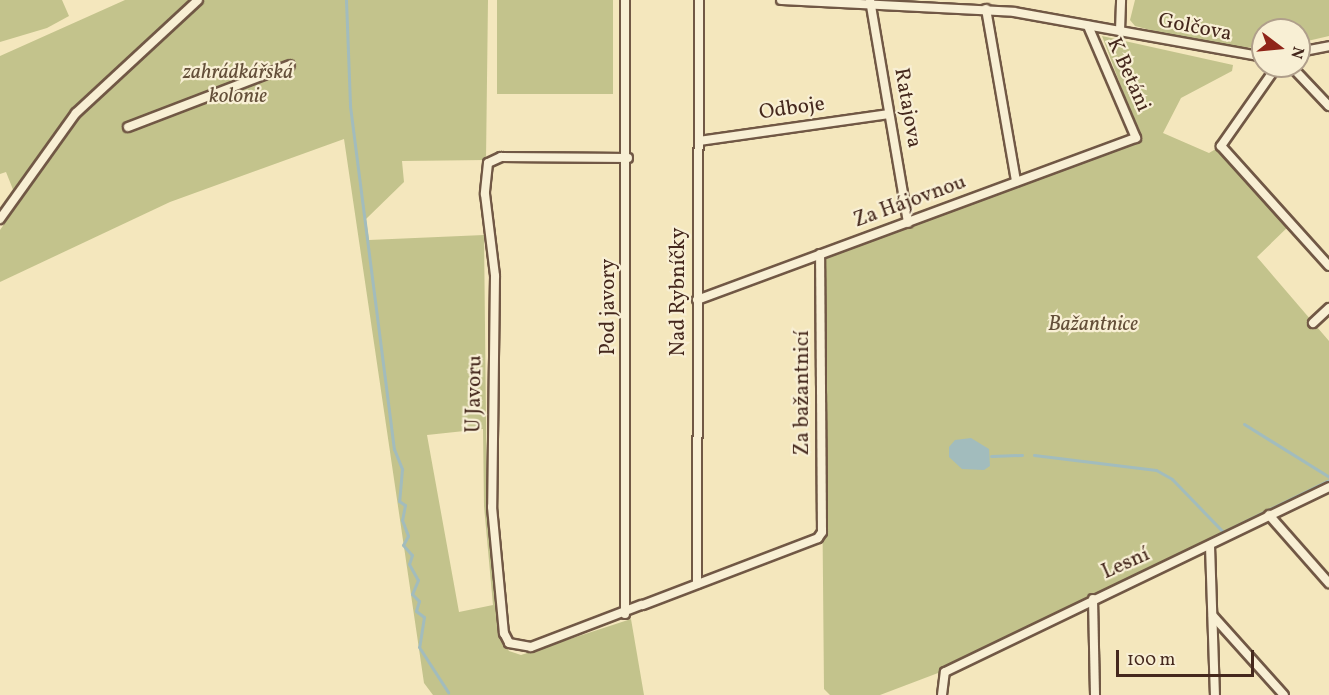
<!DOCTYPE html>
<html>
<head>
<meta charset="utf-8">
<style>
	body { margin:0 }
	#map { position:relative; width:1329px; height:695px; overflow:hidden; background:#f4e7bd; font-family:Vollkorn,serif }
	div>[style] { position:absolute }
	.green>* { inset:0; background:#c3c38c; transform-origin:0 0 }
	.water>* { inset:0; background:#a2bcbd }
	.stream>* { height:3px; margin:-1.5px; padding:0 1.5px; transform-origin:1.5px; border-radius:1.5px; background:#a2bcbd }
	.roads { filter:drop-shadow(2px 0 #715845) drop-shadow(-2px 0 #715845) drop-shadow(0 2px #715845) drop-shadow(0 -2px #715845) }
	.street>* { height:8px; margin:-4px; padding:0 4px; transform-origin:4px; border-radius:4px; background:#f8efd4 }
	span { translate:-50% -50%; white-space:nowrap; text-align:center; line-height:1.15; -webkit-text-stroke:4.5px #f8efd4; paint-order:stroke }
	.street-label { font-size:21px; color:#45281d }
	.park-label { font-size:21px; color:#644f39; font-style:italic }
	.north { position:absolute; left:1251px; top:18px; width:60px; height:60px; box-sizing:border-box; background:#f8efd4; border:2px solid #b09f8b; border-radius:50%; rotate:106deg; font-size:16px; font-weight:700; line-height:24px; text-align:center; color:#45281d }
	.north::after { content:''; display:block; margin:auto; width:21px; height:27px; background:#8f2418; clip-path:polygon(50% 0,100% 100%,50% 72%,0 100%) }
	.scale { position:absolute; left:1116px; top:650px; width:138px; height:27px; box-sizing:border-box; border:3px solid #45281d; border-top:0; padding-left:8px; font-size:18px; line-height:21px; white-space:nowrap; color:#45281d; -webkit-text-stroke:4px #f8efd4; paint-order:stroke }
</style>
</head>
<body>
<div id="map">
	<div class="green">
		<i style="clip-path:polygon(0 0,62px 0,69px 16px,47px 28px,0 42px)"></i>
		<i style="clip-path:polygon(125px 0,191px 0,75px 108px,14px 192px,6px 172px,0 174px,0 56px)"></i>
		<i style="clip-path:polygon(evenodd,203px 0,488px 0,486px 160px,402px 161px,404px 182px,366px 219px,369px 240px,484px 235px,487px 509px,499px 637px,509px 651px,521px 655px,631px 619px,644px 695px,433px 695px,424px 683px,344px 139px,170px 202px,0 282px,0 230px,83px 111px,203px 0,483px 429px,484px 506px,493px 605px,459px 612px,427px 435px,483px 429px)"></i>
		<i style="left:497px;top:0;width:116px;height:94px"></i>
		<i style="clip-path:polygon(1135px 0,1329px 0,1329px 36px,1299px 43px,1299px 30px,1263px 30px,1263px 48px,1211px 46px,1135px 26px,1130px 20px)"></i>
		<i style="clip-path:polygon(1102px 36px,1233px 65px,1232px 71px,1181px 98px,1163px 133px,1209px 153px,1221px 146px,1292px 223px,1257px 257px,1329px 341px,1329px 487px,1074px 605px,946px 670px,880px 695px,830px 695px,824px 689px,820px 254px,1140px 137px)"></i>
	</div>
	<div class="water">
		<i style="clip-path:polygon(971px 438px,989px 449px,990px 466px,984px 470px,962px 469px,949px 457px,949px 447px,955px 440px)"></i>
	</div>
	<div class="stream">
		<i style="left:346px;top:0;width:106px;rotate:87.8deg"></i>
		<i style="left:350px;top:106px;width:346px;rotate:82.7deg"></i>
		<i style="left:394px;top:449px;width:22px;rotate:68deg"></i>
		<i style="left:402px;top:469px;width:32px;rotate:95deg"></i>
		<i style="left:399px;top:501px;width:7px;rotate:34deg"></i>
		<i style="left:405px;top:505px;width:15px;rotate:101deg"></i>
		<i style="left:402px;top:520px;width:17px;rotate:69deg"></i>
		<i style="left:408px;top:536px;width:10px;rotate:119deg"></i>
		<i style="left:403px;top:545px;width:13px;rotate:48deg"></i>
		<i style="left:412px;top:555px;width:9px;rotate:108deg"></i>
		<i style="left:409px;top:564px;width:18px;rotate:61deg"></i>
		<i style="left:418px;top:580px;width:15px;rotate:113deg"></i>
		<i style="left:412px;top:594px;width:10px;rotate:45deg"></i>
		<i style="left:419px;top:601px;width:10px;rotate:107deg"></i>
		<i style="left:416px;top:611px;width:10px;rotate:37deg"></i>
		<i style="left:424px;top:617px;width:30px;rotate:99deg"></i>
		<i style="left:419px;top:647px;width:54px;rotate:57.2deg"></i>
		<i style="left:1244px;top:424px;width:100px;rotate:31.9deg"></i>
		<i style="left:1034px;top:455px;width:123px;rotate:7deg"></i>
		<i style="left:1156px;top:470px;width:18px;rotate:29deg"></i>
		<i style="left:1172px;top:479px;width:78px;rotate:46deg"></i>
		<i style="left:991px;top:456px;width:31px;rotate:-2deg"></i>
		<i style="left:1223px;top:532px;width:118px;rotate:-26.1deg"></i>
	</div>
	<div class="roads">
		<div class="street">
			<i style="left:781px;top:0;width:233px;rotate:2.9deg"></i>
			<i style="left:1014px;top:12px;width:253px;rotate:10.2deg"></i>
			<i style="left:870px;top:0;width:226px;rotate:80.3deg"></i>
			<i style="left:986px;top:9px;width:175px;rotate:80.1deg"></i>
			<i style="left:1120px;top:31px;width:31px;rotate:-88deg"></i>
			<i style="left:1299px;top:52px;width:31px;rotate:-11deg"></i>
			<i style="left:1277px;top:66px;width:98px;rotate:125deg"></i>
			<i style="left:1221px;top:146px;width:161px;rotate:48deg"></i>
			<i style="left:1291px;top:66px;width:55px;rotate:46.5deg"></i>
			<i style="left:128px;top:127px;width:173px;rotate:-20.9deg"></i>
			<i style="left:699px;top:141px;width:192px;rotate:-8.1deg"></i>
			<i style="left:628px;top:158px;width:127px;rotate:-179.5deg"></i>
			<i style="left:501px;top:157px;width:14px;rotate:155deg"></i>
			<i style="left:488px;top:163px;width:31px;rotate:96deg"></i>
			<i style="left:485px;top:194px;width:83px;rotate:83deg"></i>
			<i style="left:495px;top:276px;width:231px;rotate:90.7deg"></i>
			<i style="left:492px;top:507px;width:127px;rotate:84.6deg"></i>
			<i style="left:504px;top:633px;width:11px;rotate:63deg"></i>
			<i style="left:509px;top:643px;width:22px;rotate:10deg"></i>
			<i style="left:531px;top:647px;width:118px;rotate:-20.9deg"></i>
			<i style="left:0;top:219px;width:130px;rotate:-54.4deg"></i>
			<i style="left:76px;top:113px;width:166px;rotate:-42.8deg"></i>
			<i style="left:697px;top:300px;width:468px;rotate:-20.3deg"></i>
			<i style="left:1136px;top:138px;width:122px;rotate:-113.2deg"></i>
			<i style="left:1313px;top:323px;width:22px;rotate:-43deg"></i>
			<i style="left:1269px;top:515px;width:91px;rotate:48.6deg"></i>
			<i style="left:1210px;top:546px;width:149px;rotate:88.1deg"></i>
			<i style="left:697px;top:584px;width:584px;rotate:-89.8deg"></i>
			<i style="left:1093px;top:599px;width:96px;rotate:88.8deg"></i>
			<i style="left:643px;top:605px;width:187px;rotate:-20.9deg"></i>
			<i style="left:818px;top:538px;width:7px;rotate:-56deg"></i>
			<i style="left:822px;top:532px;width:278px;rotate:-90.4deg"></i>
			<i style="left:625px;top:614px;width:614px;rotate:-90deg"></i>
			<i style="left:1213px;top:616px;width:106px;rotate:48.1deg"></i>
			<i style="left:942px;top:695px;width:23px;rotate:-83deg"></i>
			<i style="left:945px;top:672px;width:426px;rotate:-25.7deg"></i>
		</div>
	</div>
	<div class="street-label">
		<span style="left:1195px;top:28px;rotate:11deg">Golčova</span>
		<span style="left:1128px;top:75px;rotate:66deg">K Betáni</span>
		<span style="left:907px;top:108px;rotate:80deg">Ratajova</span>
		<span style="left:792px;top:109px;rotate:-8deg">Odboje</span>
		<span style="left:910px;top:202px;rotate:-20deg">Za Hájovnou</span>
		<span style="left:679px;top:292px;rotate:-90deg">Nad Rybníčky</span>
		<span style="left:609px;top:307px;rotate:-90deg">Pod javory</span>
		<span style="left:803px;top:393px;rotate:-90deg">Za bažantnicí</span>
		<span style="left:475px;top:394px;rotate:-89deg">U Javoru</span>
		<span style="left:1126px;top:564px;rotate:-24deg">Lesní</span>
	</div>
	<div class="park-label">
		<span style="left:238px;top:85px">zahrádkářská<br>kolonie</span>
		<span style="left:1093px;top:325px">Bažantnice</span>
	</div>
	<div class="north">N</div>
	<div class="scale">100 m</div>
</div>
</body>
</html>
